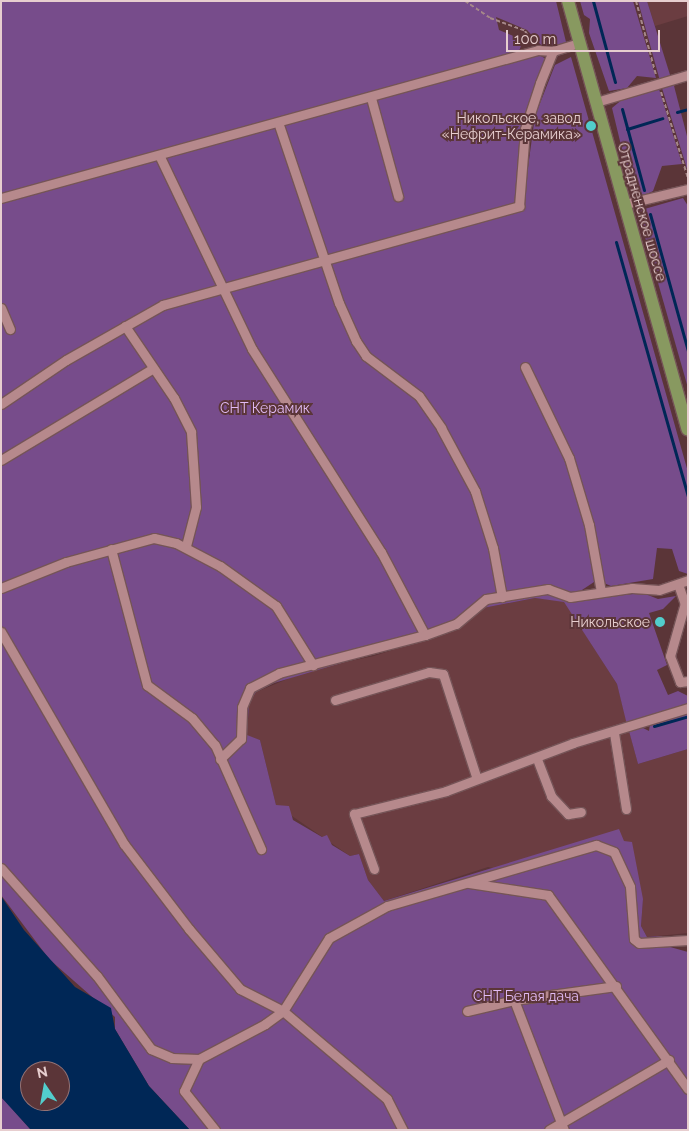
<!DOCTYPE html>
<html>
<head>
<meta charset="utf-8">
<style>
	body { margin:0 }
	#map { position:relative; width:689px; height:1131px; overflow:hidden; background:#5b3538; font-family:Raleway,sans-serif }
	div>[style] { position:absolute }
	.built>* { inset:0; background:#6b3d41 }
	.green>* { inset:0; background:#774c8b }
	.water>* { inset:0; background:#002756 }
	.stream>* { height:3px; margin:-1.5px; padding:0 1.5px; transform-origin:1.5px; border-radius:1.5px; background:#002756 }
	.path>* { height:2px; margin-top:-1px; transform-origin:0; background:repeating-linear-gradient(90deg,#a68889 0 4px,transparent 0 6.5px) }
	.roads { filter:drop-shadow(1px 0 #755457) drop-shadow(-1px 0 #755457) drop-shadow(0 1px #755457) drop-shadow(0 -1px #755457) }
	.minor>* { height:9px; margin:-4.5px; padding:0 4.5px; transform-origin:4.5px; border-radius:4.5px; background:#b6898c }
	.major>* { height:12px; margin:-6px; padding:0 6px; transform-origin:6px; border-radius:6px; background:#889960 }
	.dots>* { width:14px; height:14px; translate:-50% -50%; box-sizing:border-box; border:2px solid #5b3538; border-radius:50% }
	span { translate:-50% -50%; white-space:nowrap; text-align:center; line-height:1.15; -webkit-text-stroke:4px #5b3538; paint-order:stroke }
	.poi-label { font-size:14px; color:#e7cecf }
	.right { translate:-100% -50%; text-align:right }
	.street-label { font-size:14px; color:#e7cecf }
	.park-label { font-size:14px; color:#e1baf4 }
	.frame { position:absolute; inset:0; border:2px solid #e7cecf; pointer-events:none }
	.north { position:absolute; left:20px; top:1061px; width:50px; height:50px; box-sizing:border-box; background:#5b3538; border:1px solid #937274; border-radius:50%; rotate:348deg; font-size:14px; font-weight:700; line-height:20px; text-align:center; color:#e7cecf }
	.north::after { content:''; display:block; margin:auto; width:18px; height:22px; background:#52cdcc; clip-path:polygon(50% 0,100% 100%,50% 72%,0 100%) }
	.scale { position:absolute; left:506px; top:30px; width:154px; height:22px; box-sizing:border-box; border:2px solid #e7cecf; border-top:0; padding-left:6px; font-size:15px; line-height:18px; white-space:nowrap; color:#e7cecf; -webkit-text-stroke:4px #5b3538; paint-order:stroke }
</style>
</head>
<body>
<div id="map">
	<div class="built">
		<i style="clip-path:polygon(647px 1px,688px 1px,688px 16px,655px 26px)"></i>
		<i style="clip-path:polygon(535px 598px,564px 601px,617px 684px,638px 764px,688px 749px,688px 933px,647px 937px,641px 926px,643px 899px,488px 867px,384px 901px,368px 880px,359px 854px,350px 856px,276px 805px,260px 740px,247px 736px,249px 703px,256px 692px,312px 669px,374px 656px,456px 629px,483px 608px)"></i>
	</div>
	<div class="green">
		<i style="clip-path:polygon(1px 1px,556px 1px,567px 46px,545px 49px,527px 30px,496px 17px,499px 30px,523px 40px,516px 60px,539px 55px,546px 59px,520px 131px,516px 212px,522px 211px,535px 116px,555px 65px,571px 57px,688px 472px,688px 574px,679px 571px,672px 549px,657px 548px,653px 579px,611px 586px,597px 580px,579px 592px,564px 592px,564px 601px,643px 593px,658px 599px,676px 596px,663px 609px,649px 613px,667px 665px,657px 670px,668px 695px,678px 691px,688px 696px,688px 706px,627px 725px,617px 684px,564px 602px,535px 598px,483px 608px,456px 629px,274px 683px,256px 692px,249px 703px,247px 735px,260px 740px,276px 805px,289px 806px,293px 820px,322px 837px,327px 835px,332px 845px,350px 856px,359px 854px,368px 880px,384px 901px,619px 829px,624px 841px,632px 842px,643px 899px,641px 926px,647px 937px,662px 936px,663px 945px,688px 952px,688px 1130px,190px 1130px,149px 1086px,115px 1029px,115px 1017px,49px 959px,1px 895px)"></i>
		<i style="clip-path:polygon(580px 1px,633px 1px,656px 78px,637px 76px,627px 88px,609px 91px,589px 33px,590px 19px,584px 15px)"></i>
		<i style="clip-path:polygon(638px 1px,647px 1px,671px 78px,660px 81px)"></i>
		<i style="clip-path:polygon(673px 82px,688px 140px,688px 172px,661px 85px)"></i>
		<i style="clip-path:polygon(659px 89px,682px 164px,662px 166px,653px 191px,641px 197px,632px 191px,612px 108px,630px 93px)"></i>
		<i style="clip-path:polygon(683px 198px,688px 206px,688px 388px,639px 216px,641px 210px)"></i>
		<i style="clip-path:polygon(688px 712px,688px 749px,638px 764px,629px 731px,641px 727px,649px 731px,650px 724px)"></i>
		<i style="clip-path:polygon(1px 1097px,6px 1102px,31px 1130px,1px 1130px)"></i>
	</div>
	<div class="water">
		<i style="clip-path:polygon(evenodd,1px 896px,24px 930px,75px 987px,111px 1008px,115px 1029px,149px 1086px,190px 1130px,31px 1130px,1px 1097px,1px 896px,30px 1071px,60px 1071px,60px 1101px,30px 1101px,30px 1071px)"></i>
	</div>
	<div class="stream">
		<i style="left:593px;top:1px;width:84px;rotate:74.8deg"></i>
		<i style="left:622px;top:109px;width:84px;rotate:74.8deg"></i>
		<i style="left:677px;top:112px;width:11px;rotate:-15deg"></i>
		<i style="left:627px;top:129px;width:37px;rotate:-17deg"></i>
		<i style="left:650px;top:214px;width:142px;rotate:74.5deg"></i>
		<i style="left:616px;top:242px;width:264px;rotate:74.2deg"></i>
		<i style="left:654px;top:726px;width:35px;rotate:-16deg"></i>
	</div>
	<div class="path">
		<i style="left:465px;top:1px;width:30px;rotate:34deg"></i>
		<i style="left:490px;top:18px;width:37px;rotate:20deg"></i>
		<i style="left:525px;top:31px;width:13px;rotate:58deg"></i>
		<i style="left:636px;top:1px;width:77px;rotate:74.9deg"></i>
		<i style="left:661px;top:92px;width:90px;rotate:72.6deg"></i>
	</div>
	<div class="roads">
		<div class="minor">
			<i style="left:371px;top:98px;width:102px;rotate:74.6deg"></i>
			<i style="left:596px;top:102px;width:96px;rotate:-16.4deg"></i>
			<i style="left:279px;top:125px;width:188px;rotate:71.4deg"></i>
			<i style="left:339px;top:303px;width:42px;rotate:65.9deg"></i>
			<i style="left:356px;top:341px;width:18px;rotate:56deg"></i>
			<i style="left:366px;top:356px;width:66px;rotate:37deg"></i>
			<i style="left:419px;top:396px;width:39px;rotate:55deg"></i>
			<i style="left:441px;top:428px;width:72px;rotate:61.6deg"></i>
			<i style="left:475px;top:491px;width:60px;rotate:72.5deg"></i>
			<i style="left:493px;top:548px;width:50px;rotate:79.6deg"></i>
			<i style="left:160px;top:157px;width:213px;rotate:64.4deg"></i>
			<i style="left:252px;top:349px;width:241px;rotate:57.6deg"></i>
			<i style="left:381px;top:552px;width:94px;rotate:62.1deg"></i>
			<i style="left:1px;top:198px;width:557px;rotate:-15.41deg"></i>
			<i style="left:538px;top:50px;width:15px;rotate:4deg"></i>
			<i style="left:625px;top:204px;width:65px;rotate:-13.4deg"></i>
			<i style="left:1px;top:308px;width:23px;rotate:67deg"></i>
			<i style="left:125px;top:326px;width:87px;rotate:55.8deg"></i>
			<i style="left:174px;top:398px;width:38px;rotate:63deg"></i>
			<i style="left:191px;top:432px;width:75px;rotate:86.2deg"></i>
			<i style="left:196px;top:507px;width:40px;rotate:104.4deg"></i>
			<i style="left:525px;top:367px;width:101px;rotate:64.2deg"></i>
			<i style="left:569px;top:458px;width:70px;rotate:73.4deg"></i>
			<i style="left:589px;top:525px;width:68px;rotate:79.8deg"></i>
			<i style="left:1px;top:404px;width:78px;rotate:-34.1deg"></i>
			<i style="left:66px;top:360px;width:112px;rotate:-29.6deg"></i>
			<i style="left:163px;top:305px;width:370px;rotate:-15.5deg"></i>
			<i style="left:519px;top:206px;width:77px;rotate:-85.5deg"></i>
			<i style="left:525px;top:129px;width:48px;rotate:-71.9deg"></i>
			<i style="left:540px;top:83px;width:35px;rotate:-68deg"></i>
			<i style="left:553px;top:51px;width:28px;rotate:-17deg"></i>
			<i style="left:1px;top:460px;width:176px;rotate:-31.1deg"></i>
			<i style="left:111px;top:549px;width:141px;rotate:75.2deg"></i>
			<i style="left:147px;top:685px;width:56px;rotate:36.3deg"></i>
			<i style="left:192px;top:718px;width:35px;rotate:50deg"></i>
			<i style="left:215px;top:745px;width:114px;rotate:66.1deg"></i>
			<i style="left:678px;top:584px;width:24px;rotate:71deg"></i>
			<i style="left:1px;top:588px;width:70px;rotate:-21.8deg"></i>
			<i style="left:66px;top:562px;width:91px;rotate:-15.3deg"></i>
			<i style="left:154px;top:538px;width:23px;rotate:13deg"></i>
			<i style="left:176px;top:543px;width:50px;rotate:27.6deg"></i>
			<i style="left:220px;top:566px;width:69px;rotate:35.5deg"></i>
			<i style="left:276px;top:606px;width:70px;rotate:57.9deg"></i>
			<i style="left:685px;top:603px;width:55px;rotate:105.8deg"></i>
			<i style="left:670px;top:656px;width:28px;rotate:69deg"></i>
			<i style="left:680px;top:682px;width:8px;rotate:-7deg"></i>
			<i style="left:1px;top:632px;width:245px;rotate:59.9deg"></i>
			<i style="left:124px;top:844px;width:107px;rotate:52.6deg"></i>
			<i style="left:189px;top:929px;width:79px;rotate:49.6deg"></i>
			<i style="left:240px;top:989px;width:48px;rotate:27.1deg"></i>
			<i style="left:283px;top:1011px;width:136px;rotate:40.2deg"></i>
			<i style="left:387px;top:1099px;width:35px;rotate:63deg"></i>
			<i style="left:335px;top:700px;width:98px;rotate:-16.6deg"></i>
			<i style="left:429px;top:672px;width:14px;rotate:8deg"></i>
			<i style="left:443px;top:674px;width:110px;rotate:72.1deg"></i>
			<i style="left:614px;top:733px;width:77px;rotate:81deg"></i>
			<i style="left:220px;top:759px;width:29px;rotate:-44deg"></i>
			<i style="left:241px;top:739px;width:32px;rotate:-88deg"></i>
			<i style="left:242px;top:707px;width:21px;rotate:-67deg"></i>
			<i style="left:250px;top:688px;width:33px;rotate:-27deg"></i>
			<i style="left:279px;top:673px;width:151px;rotate:-14.6deg"></i>
			<i style="left:425px;top:635px;width:33px;rotate:-20deg"></i>
			<i style="left:456px;top:624px;width:39px;rotate:-40deg"></i>
			<i style="left:486px;top:599px;width:63px;rotate:-9.2deg"></i>
			<i style="left:548px;top:589px;width:23px;rotate:20deg"></i>
			<i style="left:570px;top:597px;width:63px;rotate:-8.3deg"></i>
			<i style="left:632px;top:588px;width:27px;rotate:4deg"></i>
			<i style="left:659px;top:590px;width:31px;rotate:-19deg"></i>
			<i style="left:537px;top:759px;width:40px;rotate:69deg"></i>
			<i style="left:551px;top:796px;width:25px;rotate:47deg"></i>
			<i style="left:568px;top:814px;width:13px;rotate:-9deg"></i>
			<i style="left:1px;top:868px;width:144px;rotate:48.4deg"></i>
			<i style="left:97px;top:976px;width:91px;rotate:53.5deg"></i>
			<i style="left:151px;top:1049px;width:23px;rotate:23deg"></i>
			<i style="left:172px;top:1058px;width:27px;rotate:2deg"></i>
			<i style="left:199px;top:1059px;width:75px;rotate:-27.9deg"></i>
			<i style="left:265px;top:1024px;width:22px;rotate:-36deg"></i>
			<i style="left:283px;top:1011px;width:86px;rotate:-57.8deg"></i>
			<i style="left:329px;top:938px;width:66px;rotate:-28.9deg"></i>
			<i style="left:387px;top:906px;width:218px;rotate:-16.3deg"></i>
			<i style="left:596px;top:845px;width:19px;rotate:21deg"></i>
			<i style="left:614px;top:852px;width:38px;rotate:65deg"></i>
			<i style="left:630px;top:887px;width:52px;rotate:85.6deg"></i>
			<i style="left:634px;top:939px;width:6px;rotate:39deg"></i>
			<i style="left:639px;top:943px;width:49px;rotate:-3.5deg"></i>
			<i style="left:374px;top:869px;width:59px;rotate:-110deg"></i>
			<i style="left:354px;top:814px;width:95px;rotate:-14deg"></i>
			<i style="left:446px;top:791px;width:136px;rotate:-20.7deg"></i>
			<i style="left:573px;top:743px;width:120px;rotate:-16.9deg"></i>
			<i style="left:469px;top:883px;width:80px;rotate:8.6deg"></i>
			<i style="left:548px;top:895px;width:239px;rotate:54.2deg"></i>
			<i style="left:514px;top:1000px;width:139px;rotate:69deg"></i>
			<i style="left:467px;top:1011px;width:48px;rotate:-13.2deg"></i>
			<i style="left:514px;top:1000px;width:103px;rotate:-7.8deg"></i>
			<i style="left:199px;top:1059px;width:35px;rotate:115deg"></i>
			<i style="left:184px;top:1091px;width:50px;rotate:51.5deg"></i>
			<i style="left:549px;top:1130px;width:139px;rotate:-30.3deg"></i>
		</div>
		<div class="major">
			<i style="left:568px;top:1px;width:445px;rotate:74.4deg"></i>
		</div>
	</div>
	<div class="dots">
		<i style="left:591px;top:126px;background:#52cdcc"></i>
		<i style="left:660px;top:622px;background:#52cdcc"></i>
	</div>
	<div class="poi-label">
		<span class="right" style="left:581px;top:126px">Никольское, завод<br>«Нефрит-Керамика»</span>
		<span class="right" style="left:650px;top:622px">Никольское</span>
	</div>
	<div class="street-label">
		<span style="left:642px;top:212px;rotate:74deg">Отрадненское шоссе</span>
	</div>
	<div class="park-label">
		<span style="left:265px;top:408px">СНТ Керамик</span>
		<span style="left:526px;top:996px">СНТ Белая дача</span>
	</div>
	<div class="frame"></div>
	<div class="north">N</div>
	<div class="scale">100 m</div>
</div>
</body>
</html>
